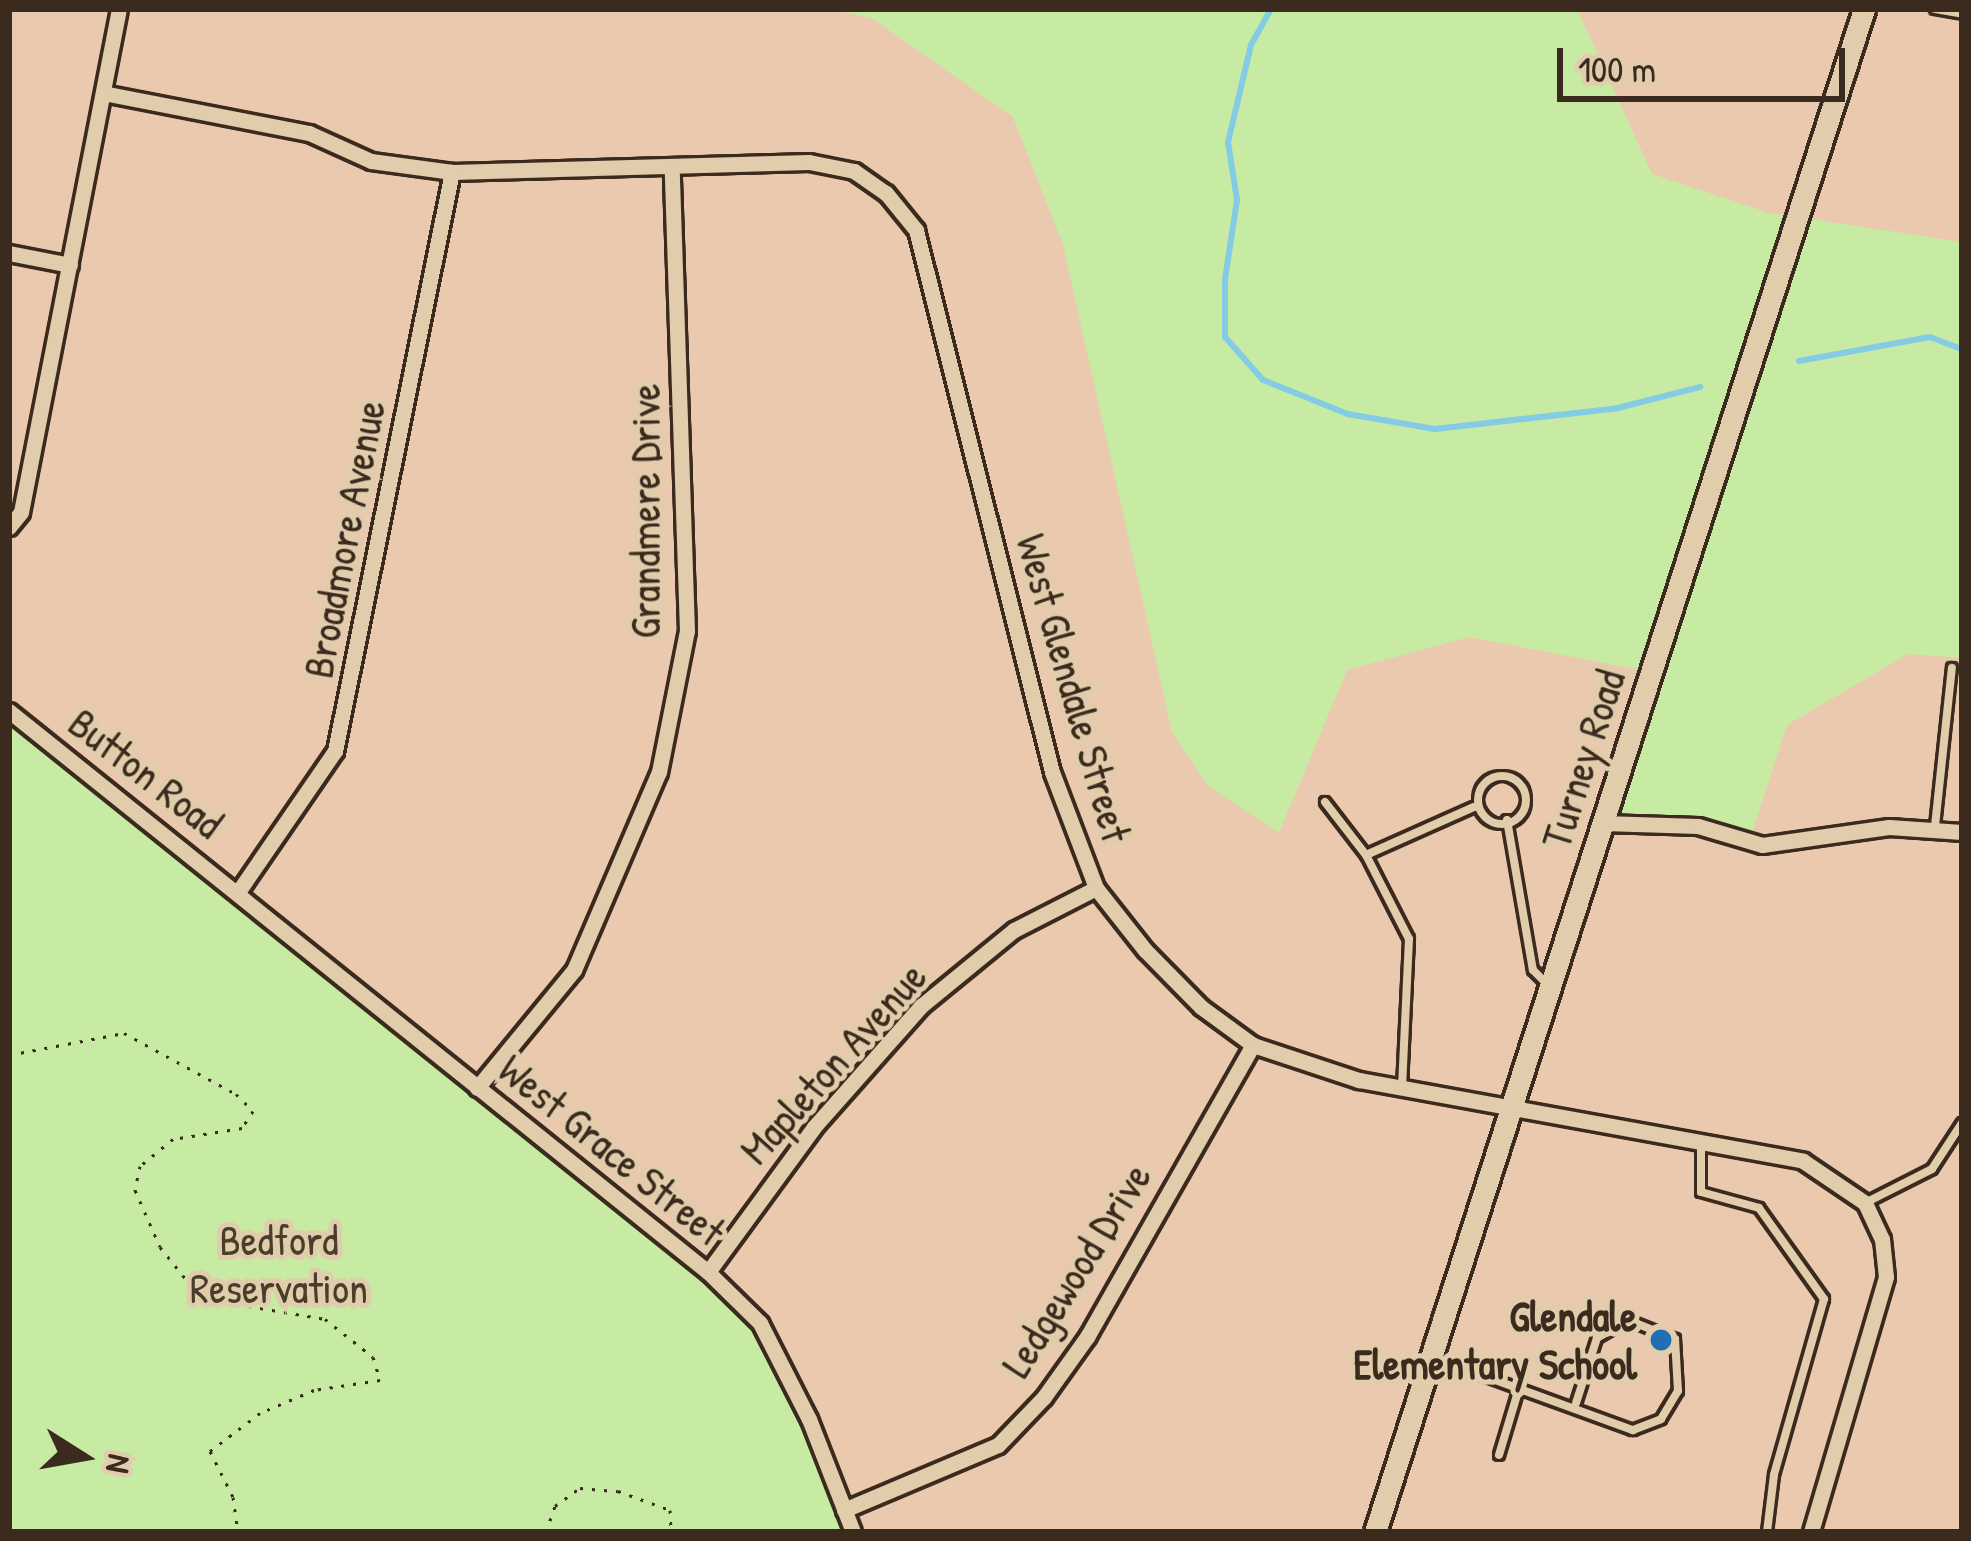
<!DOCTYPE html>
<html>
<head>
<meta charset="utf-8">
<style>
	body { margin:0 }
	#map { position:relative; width:1971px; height:1541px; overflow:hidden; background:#eac9ae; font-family:"Patrick Hand",sans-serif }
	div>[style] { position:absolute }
	.green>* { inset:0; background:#c8eba4 }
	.stream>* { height:6px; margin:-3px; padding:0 3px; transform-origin:3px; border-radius:3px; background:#83cce4 }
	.path>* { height:3px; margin-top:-1.5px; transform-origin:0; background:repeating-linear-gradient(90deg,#3b2a1e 0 3px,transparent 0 12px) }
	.roads { filter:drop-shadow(3px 0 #3b2a1e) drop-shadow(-3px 0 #3b2a1e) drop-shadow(0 3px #3b2a1e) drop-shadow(0 -3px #3b2a1e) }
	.lane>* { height:8px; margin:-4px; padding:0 4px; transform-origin:4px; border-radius:4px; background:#e1ccab }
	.lane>.ring { margin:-4px; padding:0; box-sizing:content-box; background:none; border:8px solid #e1ccab; border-radius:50% }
	.street>* { height:15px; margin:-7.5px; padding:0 7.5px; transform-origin:7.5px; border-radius:7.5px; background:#e1ccab }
	.secondary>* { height:21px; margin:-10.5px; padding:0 10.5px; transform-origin:10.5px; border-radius:10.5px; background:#e1ccab }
	.dots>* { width:33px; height:33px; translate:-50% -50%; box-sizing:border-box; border:6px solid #e1ccab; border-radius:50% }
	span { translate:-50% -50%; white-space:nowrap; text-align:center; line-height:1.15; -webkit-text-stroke:10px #e1ccab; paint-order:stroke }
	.street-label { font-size:42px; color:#3b2a1e }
	.park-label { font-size:42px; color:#493d2b }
	.poi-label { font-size:42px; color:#3b2a1e; font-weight:700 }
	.right { translate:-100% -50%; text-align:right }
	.frame { position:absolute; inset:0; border:12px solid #3b2a1e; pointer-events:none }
	.north { position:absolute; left:24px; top:1397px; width:120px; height:120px; -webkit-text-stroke:9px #e1ccab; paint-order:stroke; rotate:101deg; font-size:33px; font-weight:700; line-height:48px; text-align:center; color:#3b2a1e }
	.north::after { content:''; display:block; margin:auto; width:42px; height:54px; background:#3b2a1e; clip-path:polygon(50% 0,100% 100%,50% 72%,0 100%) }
	.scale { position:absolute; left:1557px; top:48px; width:288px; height:54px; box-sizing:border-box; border:6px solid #3b2a1e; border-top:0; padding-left:15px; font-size:36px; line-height:42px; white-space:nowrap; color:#3b2a1e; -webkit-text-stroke:9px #e1ccab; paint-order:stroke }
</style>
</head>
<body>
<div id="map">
	<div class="green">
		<i style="clip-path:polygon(834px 9px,1577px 9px,1652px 174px,1769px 213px,1962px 242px,1962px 658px,1908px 654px,1787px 725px,1749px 842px,1698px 826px,1603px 823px,1651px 672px,1469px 637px,1347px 670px,1279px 833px,1208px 786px,1172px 732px,1063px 245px,1013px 117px,873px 19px)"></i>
		<i style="clip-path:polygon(9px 706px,763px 1309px,852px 1532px,9px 1532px)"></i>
	</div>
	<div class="stream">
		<i style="left:1271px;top:9px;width:41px;rotate:119.1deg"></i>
		<i style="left:1251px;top:45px;width:100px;rotate:103.3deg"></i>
		<i style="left:1228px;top:142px;width:59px;rotate:81.2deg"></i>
		<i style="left:1237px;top:200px;width:80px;rotate:98.6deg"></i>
		<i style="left:1225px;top:279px;width:58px;rotate:90deg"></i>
		<i style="left:1225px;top:337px;width:57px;rotate:48.5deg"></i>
		<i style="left:1263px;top:380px;width:92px;rotate:21.8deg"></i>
		<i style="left:1348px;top:414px;width:88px;rotate:9.8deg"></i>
		<i style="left:1435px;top:429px;width:184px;rotate:-6.5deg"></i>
		<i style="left:1618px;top:408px;width:85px;rotate:-14.4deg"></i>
		<i style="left:1799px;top:361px;width:133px;rotate:-10.4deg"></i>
		<i style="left:1930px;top:337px;width:34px;rotate:21deg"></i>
	</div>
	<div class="path">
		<i style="left:9px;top:1055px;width:117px;rotate:-10.8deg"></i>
		<i style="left:124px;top:1033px;width:128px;rotate:28.6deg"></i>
		<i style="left:236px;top:1094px;width:24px;rotate:45deg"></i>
		<i style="left:253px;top:1111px;width:20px;rotate:123deg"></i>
		<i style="left:242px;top:1128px;width:70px;rotate:170.9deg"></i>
		<i style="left:173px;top:1139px;width:43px;rotate:140.7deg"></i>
		<i style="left:140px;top:1166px;width:25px;rotate:102deg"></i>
		<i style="left:135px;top:1190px;width:62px;rotate:66.3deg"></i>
		<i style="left:160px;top:1247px;width:65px;rotate:51.2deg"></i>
		<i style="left:201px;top:1298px;width:126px;rotate:9.6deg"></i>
		<i style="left:325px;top:1319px;width:61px;rotate:38.4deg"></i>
		<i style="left:373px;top:1357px;width:24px;rotate:73deg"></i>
		<i style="left:380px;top:1380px;width:67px;rotate:171.4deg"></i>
		<i style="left:314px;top:1390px;width:59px;rotate:156.9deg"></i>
		<i style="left:260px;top:1413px;width:63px;rotate:142.8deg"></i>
		<i style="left:210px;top:1451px;width:51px;rotate:63.4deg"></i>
		<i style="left:233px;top:1497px;width:35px;rotate:82deg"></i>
		<i style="left:546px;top:1532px;width:28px;rotate:-71deg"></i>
		<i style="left:555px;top:1506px;width:31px;rotate:-36deg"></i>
		<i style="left:580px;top:1488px;width:38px;rotate:5deg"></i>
		<i style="left:618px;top:1491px;width:55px;rotate:20.1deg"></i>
		<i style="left:670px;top:1510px;width:22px;rotate:87deg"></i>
	</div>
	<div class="roads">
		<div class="lane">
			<i style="left:1935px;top:9px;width:27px;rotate:10deg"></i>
			<i class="ring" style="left:1478px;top:776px;width:40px;height:40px"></i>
			<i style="left:1325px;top:802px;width:67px;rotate:52.3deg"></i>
			<i style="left:1366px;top:855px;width:94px;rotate:62.9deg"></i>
			<i style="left:1409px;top:939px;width:148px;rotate:92.7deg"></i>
			<i style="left:1507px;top:820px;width:152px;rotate:80.2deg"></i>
			<i style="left:1533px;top:970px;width:17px;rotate:45deg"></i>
			<i style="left:1935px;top:826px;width:159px;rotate:-83.9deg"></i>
			<i style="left:1366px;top:855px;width:118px;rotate:-24deg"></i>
			<i style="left:1701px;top:1148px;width:44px;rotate:90deg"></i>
			<i style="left:1701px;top:1192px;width:60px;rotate:15.4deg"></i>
			<i style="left:1759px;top:1208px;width:112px;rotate:54.5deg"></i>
			<i style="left:1824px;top:1299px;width:183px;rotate:105.9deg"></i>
			<i style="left:1774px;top:1475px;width:57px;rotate:97deg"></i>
			<i style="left:1865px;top:1203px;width:75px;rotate:-26.9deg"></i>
			<i style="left:1932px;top:1169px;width:55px;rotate:-56.9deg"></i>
			<i style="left:1432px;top:1357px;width:214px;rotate:20deg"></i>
			<i style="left:1633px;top:1430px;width:30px;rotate:-21deg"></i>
			<i style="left:1661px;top:1419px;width:33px;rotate:-59deg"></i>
			<i style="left:1678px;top:1391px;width:52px;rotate:-93.3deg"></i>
			<i style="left:1675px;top:1339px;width:51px;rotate:-158deg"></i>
			<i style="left:1628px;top:1320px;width:36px;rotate:150deg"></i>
			<i style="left:1597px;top:1338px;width:68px;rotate:107.9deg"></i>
			<i style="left:1499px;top:1455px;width:73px;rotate:-73.3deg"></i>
		</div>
		<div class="street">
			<i style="left:103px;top:93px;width:210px;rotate:11deg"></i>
			<i style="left:309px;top:133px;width:68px;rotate:24.3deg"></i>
			<i style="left:371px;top:161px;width:82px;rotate:7.7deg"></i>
			<i style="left:452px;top:172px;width:357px;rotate:-1.6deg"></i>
			<i style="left:809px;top:162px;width:46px;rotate:11.3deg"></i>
			<i style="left:854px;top:171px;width:39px;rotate:35deg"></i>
			<i style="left:886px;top:193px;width:48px;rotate:51deg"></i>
			<i style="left:916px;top:230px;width:559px;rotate:75.91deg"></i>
			<i style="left:1052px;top:772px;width:124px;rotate:69.2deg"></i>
			<i style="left:1096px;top:888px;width:79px;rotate:51.7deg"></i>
			<i style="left:1145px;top:950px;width:80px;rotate:45.5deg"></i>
			<i style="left:1201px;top:1007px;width:64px;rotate:36.2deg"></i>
			<i style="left:1253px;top:1045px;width:112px;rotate:18.3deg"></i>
			<i style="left:1359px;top:1080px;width:451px;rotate:10.3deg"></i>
			<i style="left:1803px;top:1161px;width:75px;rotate:34.1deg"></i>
			<i style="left:1865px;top:1203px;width:40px;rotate:65deg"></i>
			<i style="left:1882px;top:1239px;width:38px;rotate:84deg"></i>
			<i style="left:1886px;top:1277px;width:266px;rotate:106.4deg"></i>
			<i style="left:9px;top:253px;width:62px;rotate:11.1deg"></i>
			<i style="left:9px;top:527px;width:19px;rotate:-51deg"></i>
			<i style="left:21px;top:512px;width:512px;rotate:-78.98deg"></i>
			<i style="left:9px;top:711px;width:896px;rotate:38.75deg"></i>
			<i style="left:708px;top:1272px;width:73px;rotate:44.4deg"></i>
			<i style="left:760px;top:1323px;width:108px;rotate:63deg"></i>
			<i style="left:809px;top:1419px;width:121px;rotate:68.7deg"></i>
			<i style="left:1603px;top:823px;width:95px;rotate:1.8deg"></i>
			<i style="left:1698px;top:826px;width:67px;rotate:16.5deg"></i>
			<i style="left:1762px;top:845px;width:128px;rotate:-8.1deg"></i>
			<i style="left:1889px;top:827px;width:73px;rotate:3.9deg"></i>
			<i style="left:238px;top:892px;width:171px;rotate:-55.5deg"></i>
			<i style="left:335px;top:751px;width:591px;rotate:-78.58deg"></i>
			<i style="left:477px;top:1088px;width:153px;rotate:-50.6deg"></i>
			<i style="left:574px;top:970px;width:215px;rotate:-66.8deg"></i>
			<i style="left:659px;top:772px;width:144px;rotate:-78.8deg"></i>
			<i style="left:687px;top:631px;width:463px;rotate:-91.9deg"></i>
			<i style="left:708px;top:1272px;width:180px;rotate:-53.8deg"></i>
			<i style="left:814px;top:1127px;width:162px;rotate:-48.5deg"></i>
			<i style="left:921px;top:1006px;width:120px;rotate:-39.3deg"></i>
			<i style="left:1014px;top:930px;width:92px;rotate:-27.1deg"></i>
			<i style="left:844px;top:1510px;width:167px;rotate:-22.9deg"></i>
			<i style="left:998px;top:1445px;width:66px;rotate:-46.2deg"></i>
			<i style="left:1044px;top:1397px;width:74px;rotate:-54.4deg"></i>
			<i style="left:1087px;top:1337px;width:336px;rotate:-60.4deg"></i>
		</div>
		<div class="secondary">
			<i style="left:1375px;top:1532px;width:1600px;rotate:-72.2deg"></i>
		</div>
	</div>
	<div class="dots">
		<i style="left:1661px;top:1340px;background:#1f6fb2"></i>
	</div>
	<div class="street-label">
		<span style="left:645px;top:511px;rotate:-90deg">Grandmere Drive</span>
		<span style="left:344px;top:539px;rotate:-79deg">Broadmore Avenue</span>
		<span style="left:1074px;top:688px;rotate:74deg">West Glendale Street</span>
		<span style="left:1583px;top:759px;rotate:-72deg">Turney Road</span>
		<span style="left:146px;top:773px;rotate:38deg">Button Road</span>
		<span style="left:833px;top:1063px;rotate:-48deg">Mapleton Avenue</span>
		<span style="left:612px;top:1150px;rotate:39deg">West Grace Street</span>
		<span style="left:1076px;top:1270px;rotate:-58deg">Ledgewood Drive</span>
	</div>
	<div class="park-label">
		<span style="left:279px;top:1264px">Bedford<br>Reservation</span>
	</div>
	<div class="poi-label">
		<span class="right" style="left:1637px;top:1340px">Glendale<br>Elementary School</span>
	</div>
	<div class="frame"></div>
	<div class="north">N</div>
	<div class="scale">100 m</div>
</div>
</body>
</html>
